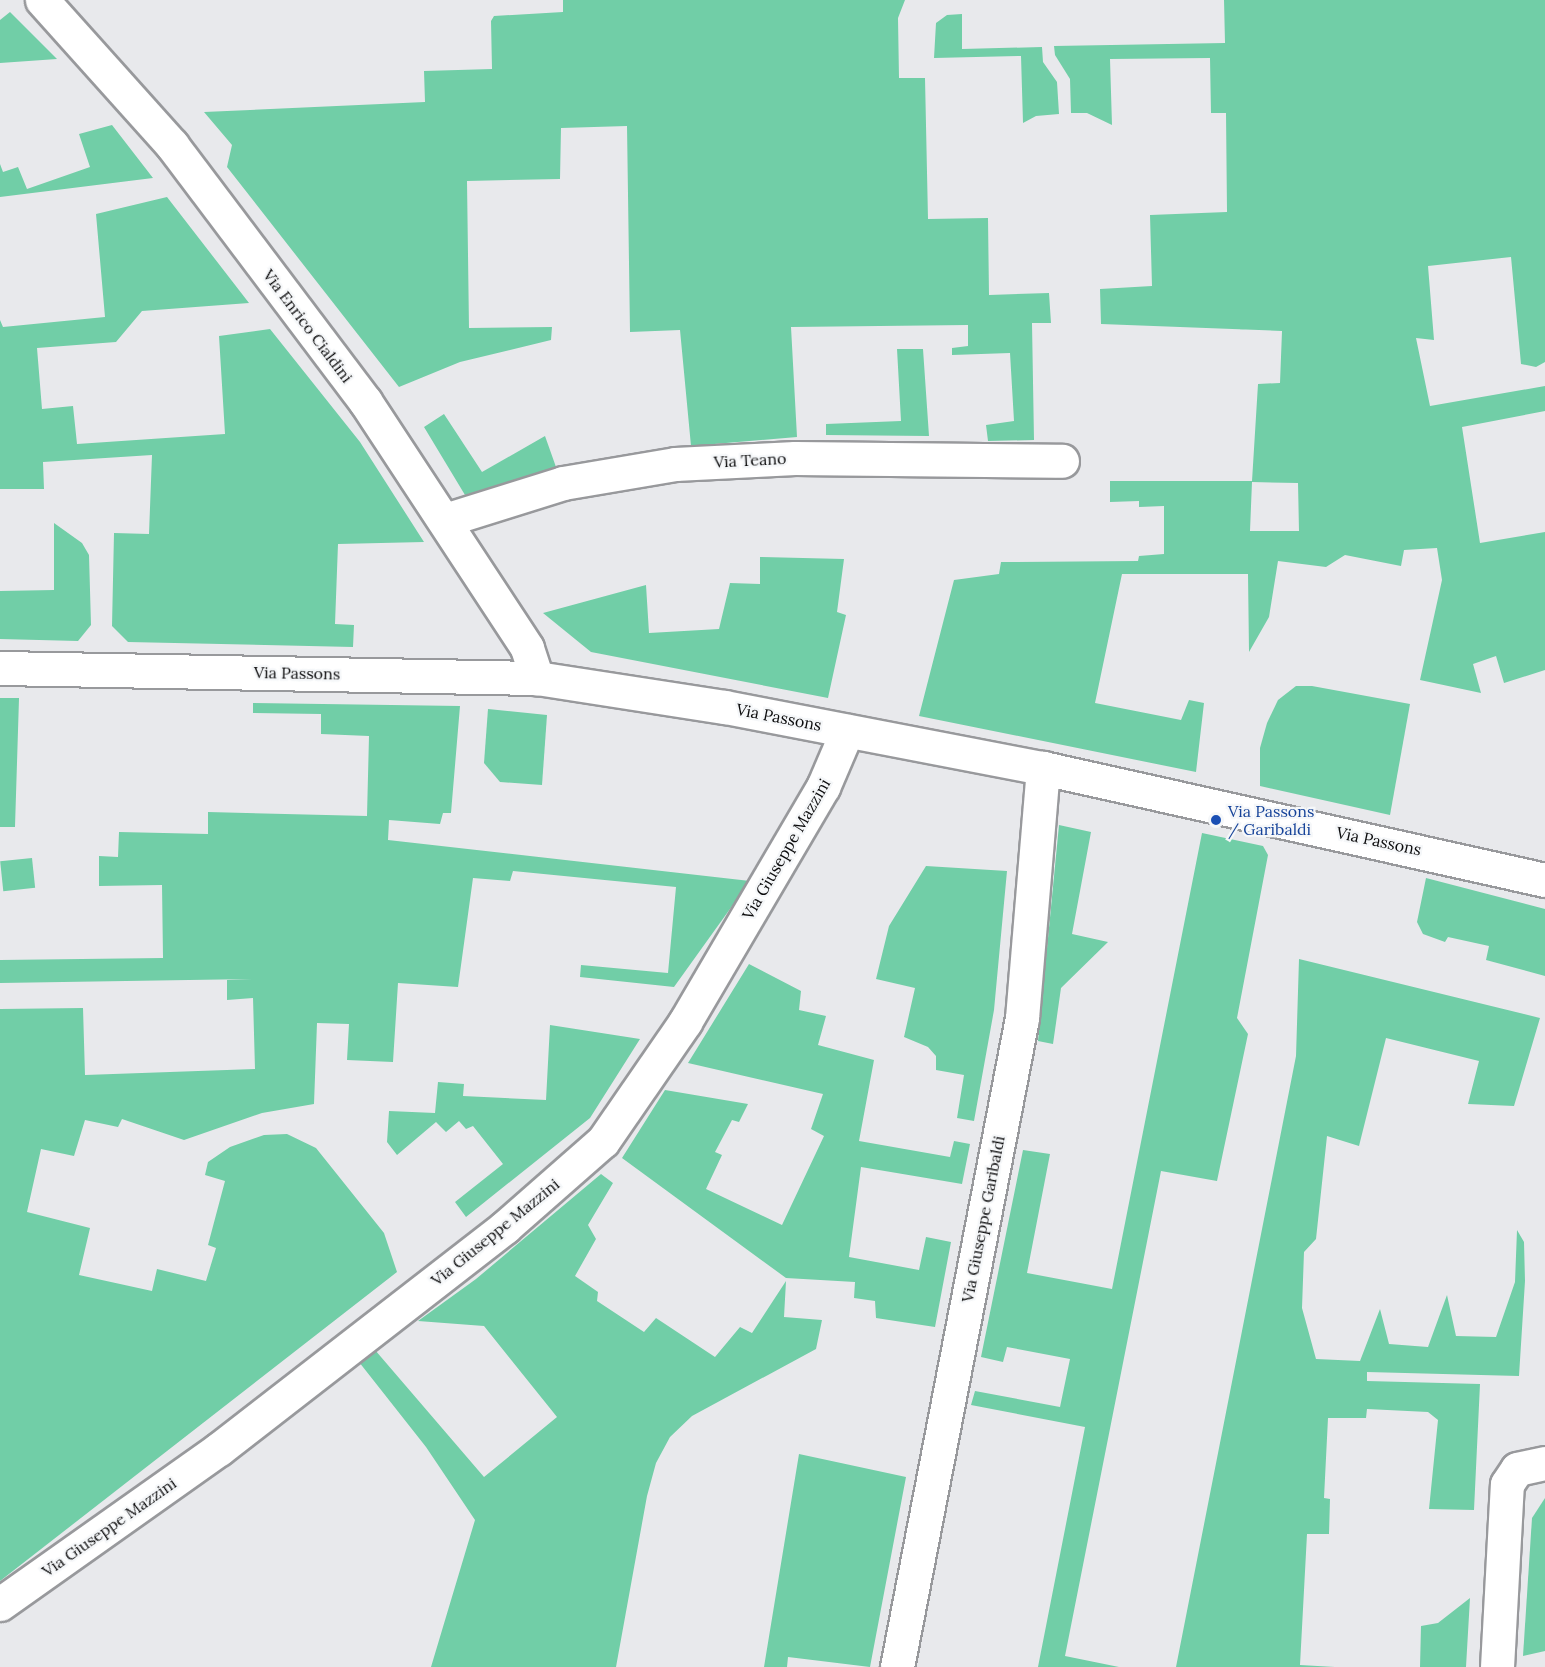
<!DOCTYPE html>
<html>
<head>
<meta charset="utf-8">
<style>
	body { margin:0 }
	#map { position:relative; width:1545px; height:1667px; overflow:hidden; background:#e8e9ec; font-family:Lora,serif }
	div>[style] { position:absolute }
	.green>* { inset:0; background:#71cea7; transform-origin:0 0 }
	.roads { filter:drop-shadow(2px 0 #98999c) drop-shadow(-2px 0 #98999c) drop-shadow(0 2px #98999c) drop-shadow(0 -2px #98999c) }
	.street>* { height:33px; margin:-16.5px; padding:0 16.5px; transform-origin:16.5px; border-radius:16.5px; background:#fff }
	.secondary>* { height:33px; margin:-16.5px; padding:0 16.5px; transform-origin:16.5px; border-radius:16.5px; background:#fff }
	.dots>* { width:16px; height:16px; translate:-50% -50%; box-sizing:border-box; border:3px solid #f5f7f9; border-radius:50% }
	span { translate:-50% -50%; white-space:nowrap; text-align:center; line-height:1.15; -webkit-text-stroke:4.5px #f5f7f9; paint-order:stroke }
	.street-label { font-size:16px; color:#0b0b0c }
	.transit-label { font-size:16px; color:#164399 }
	.left { translate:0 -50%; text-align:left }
</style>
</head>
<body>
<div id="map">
	<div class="green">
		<i style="clip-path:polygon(563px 0,905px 0,898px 18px,899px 78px,925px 78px,928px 219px,988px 218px,989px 295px,1049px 293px,1051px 323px,1032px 323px,1034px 440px,988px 441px,986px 425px,1014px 421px,1010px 353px,952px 355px,952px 348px,968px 346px,968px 325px,791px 327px,797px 437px,691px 446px,680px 330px,630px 332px,627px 126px,561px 128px,560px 179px,467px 181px,469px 328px,552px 327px,551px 340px,460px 362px,399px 387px,227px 167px,232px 145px,204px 112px,425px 102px,424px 71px,492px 69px,491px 21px,494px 16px,563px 12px)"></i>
		<i style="clip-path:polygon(evenodd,1224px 0,1545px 0,1545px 362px,1536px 367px,1521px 364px,1511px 257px,1428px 266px,1434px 340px,1416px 338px,1430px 406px,1545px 386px,1545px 411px,1462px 427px,1480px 543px,1545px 532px,1545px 670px,1504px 683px,1496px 656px,1473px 664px,1481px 693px,1420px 680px,1442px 580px,1437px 548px,1404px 550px,1401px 566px,1345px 555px,1326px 567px,1278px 561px,1269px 617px,1249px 652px,1248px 574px,1122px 574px,1095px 703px,1181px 720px,1189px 700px,1204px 703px,1196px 772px,919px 716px,954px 580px,999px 574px,1001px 562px,1138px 561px,1139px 556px,1164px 554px,1164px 506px,1139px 507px,1139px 501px,1110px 502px,1110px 481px,1252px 481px,1258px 384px,1280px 383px,1282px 331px,1101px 324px,1100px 289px,1152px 286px,1150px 215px,1227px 212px,1226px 113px,1211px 113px,1210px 58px,1110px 59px,1112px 125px,1087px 113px,1071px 113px,1070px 79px,1055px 55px,1054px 46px,1225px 43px,1224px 0,1252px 482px,1298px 483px,1299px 531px,1250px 531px,1252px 482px)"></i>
		<i style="clip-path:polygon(10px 12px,57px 59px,0 63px,0 20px)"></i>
		<i style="clip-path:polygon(962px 14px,962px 49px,1042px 47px,1043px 62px,1057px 82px,1059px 114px,1036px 116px,1023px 123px,1021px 56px,934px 58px,936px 23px,947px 15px)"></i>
		<i style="clip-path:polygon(112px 125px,153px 178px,0 197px,0 164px,3px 172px,18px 167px,27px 189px,90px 167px,79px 134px)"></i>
		<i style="clip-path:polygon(167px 197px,249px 303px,142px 311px,116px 342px,37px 348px,42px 409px,73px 406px,77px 444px,225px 434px,219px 336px,270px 329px,360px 442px,424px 542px,338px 544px,335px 624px,354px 625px,353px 647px,128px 642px,112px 626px,114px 533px,149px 534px,152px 455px,43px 462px,44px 489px,0 489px,0 320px,3px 327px,105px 317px,96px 214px)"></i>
		<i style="clip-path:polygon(897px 349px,923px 349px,929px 436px,826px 435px,826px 424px,901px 421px)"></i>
		<i style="clip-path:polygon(444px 414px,482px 472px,545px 436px,556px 467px,465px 495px,424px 427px)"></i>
		<i style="clip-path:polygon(54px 523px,82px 543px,89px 555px,91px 625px,78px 641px,0 639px,0 591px,54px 590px)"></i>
		<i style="clip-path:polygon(760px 557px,844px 559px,837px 612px,846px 615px,828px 698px,591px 652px,543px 613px,646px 585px,649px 633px,719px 629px,730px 583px,760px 584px)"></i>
		<i style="clip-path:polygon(1296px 686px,1312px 686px,1410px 704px,1390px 815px,1260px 786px,1260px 748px,1267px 723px,1278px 700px)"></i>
		<i style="clip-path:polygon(0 698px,19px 698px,15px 827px,0 827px)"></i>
		<i style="clip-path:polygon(253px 703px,460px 706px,451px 813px,443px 813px,440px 824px,389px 820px,388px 840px,750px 881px,674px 987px,580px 977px,581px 965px,668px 973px,676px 887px,513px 871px,510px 881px,473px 878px,458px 987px,398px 983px,393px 1062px,347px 1060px,349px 1024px,317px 1023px,314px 1104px,262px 1113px,184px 1140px,122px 1119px,118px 1127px,85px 1120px,74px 1156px,41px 1149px,27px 1212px,90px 1228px,79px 1275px,152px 1291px,157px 1269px,206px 1281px,216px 1248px,208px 1245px,225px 1181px,205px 1175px,208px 1162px,230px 1147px,264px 1135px,287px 1134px,316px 1148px,384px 1233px,397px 1272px,0 1581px,0 1009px,83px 1008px,85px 1075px,255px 1069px,253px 998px,227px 1000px,227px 980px,252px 979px,0 983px,0 960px,163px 958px,162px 885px,99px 886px,99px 856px,118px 857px,119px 832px,208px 834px,208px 812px,367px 816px,369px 736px,321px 734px,321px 714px,253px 713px)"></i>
		<i style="clip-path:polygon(488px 709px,547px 715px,542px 785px,500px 782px,484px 763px)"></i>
		<i style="clip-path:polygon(1059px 825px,1091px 832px,1072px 934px,1108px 942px,1061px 988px,1053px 1044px,1038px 1041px)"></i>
		<i style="clip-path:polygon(1202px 833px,1263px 846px,1268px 855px,1237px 1018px,1248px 1034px,1217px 1181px,1161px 1171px,1065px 1656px,1119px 1667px,1038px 1667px,1085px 1427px,971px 1405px,975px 1391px,1060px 1407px,1070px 1359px,1007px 1347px,1003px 1362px,981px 1357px,1023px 1150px,1050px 1154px,1027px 1273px,1112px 1289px)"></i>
		<i style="left:32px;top:858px;width:30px;height:32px;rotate:84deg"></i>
		<i style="clip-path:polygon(926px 866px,1007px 871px,994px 1010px,974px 1121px,957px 1118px,964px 1075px,936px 1070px,936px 1056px,928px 1047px,904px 1037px,915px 988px,876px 979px,889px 926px)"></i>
		<i style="clip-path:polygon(1426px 878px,1545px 909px,1545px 976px,1486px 960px,1489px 946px,1448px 937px,1445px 942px,1423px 934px,1417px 922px)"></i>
		<i style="clip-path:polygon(1299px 959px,1540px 1018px,1514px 1106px,1468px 1104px,1479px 1061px,1386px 1038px,1359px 1146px,1327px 1136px,1316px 1239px,1304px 1252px,1302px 1308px,1316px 1359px,1360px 1361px,1380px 1309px,1389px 1344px,1428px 1347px,1447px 1295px,1456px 1336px,1496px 1337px,1515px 1282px,1517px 1230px,1524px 1242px,1525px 1281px,1519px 1376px,1367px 1372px,1367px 1381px,1480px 1384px,1474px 1510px,1429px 1509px,1438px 1420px,1428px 1412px,1367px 1409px,1366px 1418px,1328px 1418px,1324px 1498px,1330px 1499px,1329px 1534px,1307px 1534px,1300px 1665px,1335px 1667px,1176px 1667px,1296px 1056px)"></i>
		<i style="clip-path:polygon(749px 964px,801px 991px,799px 1010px,826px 1016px,818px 1045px,874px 1060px,859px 1141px,950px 1157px,954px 1141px,970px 1144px,962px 1184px,861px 1167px,849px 1257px,919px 1270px,926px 1237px,951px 1242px,935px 1327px,876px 1318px,875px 1301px,854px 1298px,855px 1282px,786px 1278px,622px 1158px,665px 1090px,748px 1104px,739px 1122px,732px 1120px,715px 1152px,722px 1155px,706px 1189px,782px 1225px,824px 1136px,811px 1129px,823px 1094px,688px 1063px)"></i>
		<i style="clip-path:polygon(550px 1025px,640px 1039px,590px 1118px,466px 1217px,455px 1202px,503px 1164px,473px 1126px,466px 1129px,459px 1121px,446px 1132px,436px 1122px,397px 1155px,387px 1142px,389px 1111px,435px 1113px,438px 1082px,464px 1084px,463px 1096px,546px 1100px)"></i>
		<i style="clip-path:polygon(601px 1174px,613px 1183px,588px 1225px,596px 1239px,575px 1276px,598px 1292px,597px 1301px,644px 1332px,656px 1318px,715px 1357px,740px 1327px,752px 1333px,786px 1281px,784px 1317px,822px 1320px,816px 1349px,692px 1416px,670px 1437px,656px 1463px,647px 1496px,616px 1667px,431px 1667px,475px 1520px,426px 1447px,359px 1362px,375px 1350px,484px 1477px,557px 1417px,484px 1326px,418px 1321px,476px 1279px)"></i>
		<i style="clip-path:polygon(799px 1454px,906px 1477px,870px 1667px,788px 1657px,787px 1667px,764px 1667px)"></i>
		<i style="clip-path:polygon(1545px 1498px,1545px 1651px,1523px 1656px,1532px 1518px)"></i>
		<i style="clip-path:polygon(1470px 1598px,1466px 1667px,1420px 1667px,1421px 1626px,1438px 1623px)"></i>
	</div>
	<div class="roads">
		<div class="street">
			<i style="left:42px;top:0;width:195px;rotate:48.1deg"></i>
			<i style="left:172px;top:145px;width:321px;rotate:53deg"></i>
			<i style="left:365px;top:401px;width:295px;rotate:56.7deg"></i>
			<i style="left:527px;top:648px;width:32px;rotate:72deg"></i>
			<i style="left:445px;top:520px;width:124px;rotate:-17.4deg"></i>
			<i style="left:563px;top:483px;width:114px;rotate:-9.6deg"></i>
			<i style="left:675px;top:464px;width:120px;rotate:-2.9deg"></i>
			<i style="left:795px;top:458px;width:267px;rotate:0.6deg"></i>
			<i style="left:0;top:1604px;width:268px;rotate:-35.3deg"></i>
			<i style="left:219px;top:1449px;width:362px;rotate:-37.8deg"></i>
			<i style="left:505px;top:1227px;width:130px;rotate:-41.3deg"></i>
			<i style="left:603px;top:1141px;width:145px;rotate:-55.4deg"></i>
			<i style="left:685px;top:1022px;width:273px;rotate:-59.6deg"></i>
			<i style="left:823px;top:787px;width:61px;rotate:-66.8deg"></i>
			<i style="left:897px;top:1667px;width:661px;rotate:-79.1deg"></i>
			<i style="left:1022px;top:1018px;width:251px;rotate:-85.2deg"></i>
			<i style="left:1497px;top:1667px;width:183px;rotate:-86.9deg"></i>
			<i style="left:1507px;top:1484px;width:18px;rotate:-56deg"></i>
			<i style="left:1517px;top:1469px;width:29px;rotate:-12deg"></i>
		</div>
		<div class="secondary">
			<i style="left:0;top:668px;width:537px;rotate:1.07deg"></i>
			<i style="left:537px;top:678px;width:190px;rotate:8.8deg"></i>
			<i style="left:725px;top:707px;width:324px;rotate:10.9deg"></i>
			<i style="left:1043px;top:768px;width:514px;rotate:12.58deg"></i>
		</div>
	</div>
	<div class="dots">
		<i style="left:1216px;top:820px;background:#1a4fb4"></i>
	</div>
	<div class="street-label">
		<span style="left:308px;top:326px;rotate:53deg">Via Enrico Cialdini</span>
		<span style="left:750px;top:460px;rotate:-3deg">Via Teano</span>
		<span style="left:297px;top:673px;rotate:1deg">Via Passons</span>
		<span style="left:779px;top:717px;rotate:11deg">Via Passons</span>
		<span style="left:1379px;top:841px;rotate:12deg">Via Passons</span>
		<span style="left:786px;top:849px;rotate:-60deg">Via Giuseppe Mazzini</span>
		<span style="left:983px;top:1219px;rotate:-79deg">Via Giuseppe Garibaldi</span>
		<span style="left:495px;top:1232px;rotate:-39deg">Via Giuseppe Mazzini</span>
		<span style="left:109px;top:1527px;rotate:-35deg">Via Giuseppe Mazzini</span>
	</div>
	<div class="transit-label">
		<span class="left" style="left:1228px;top:820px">Via Passons<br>/ Garibaldi</span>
	</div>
</div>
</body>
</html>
